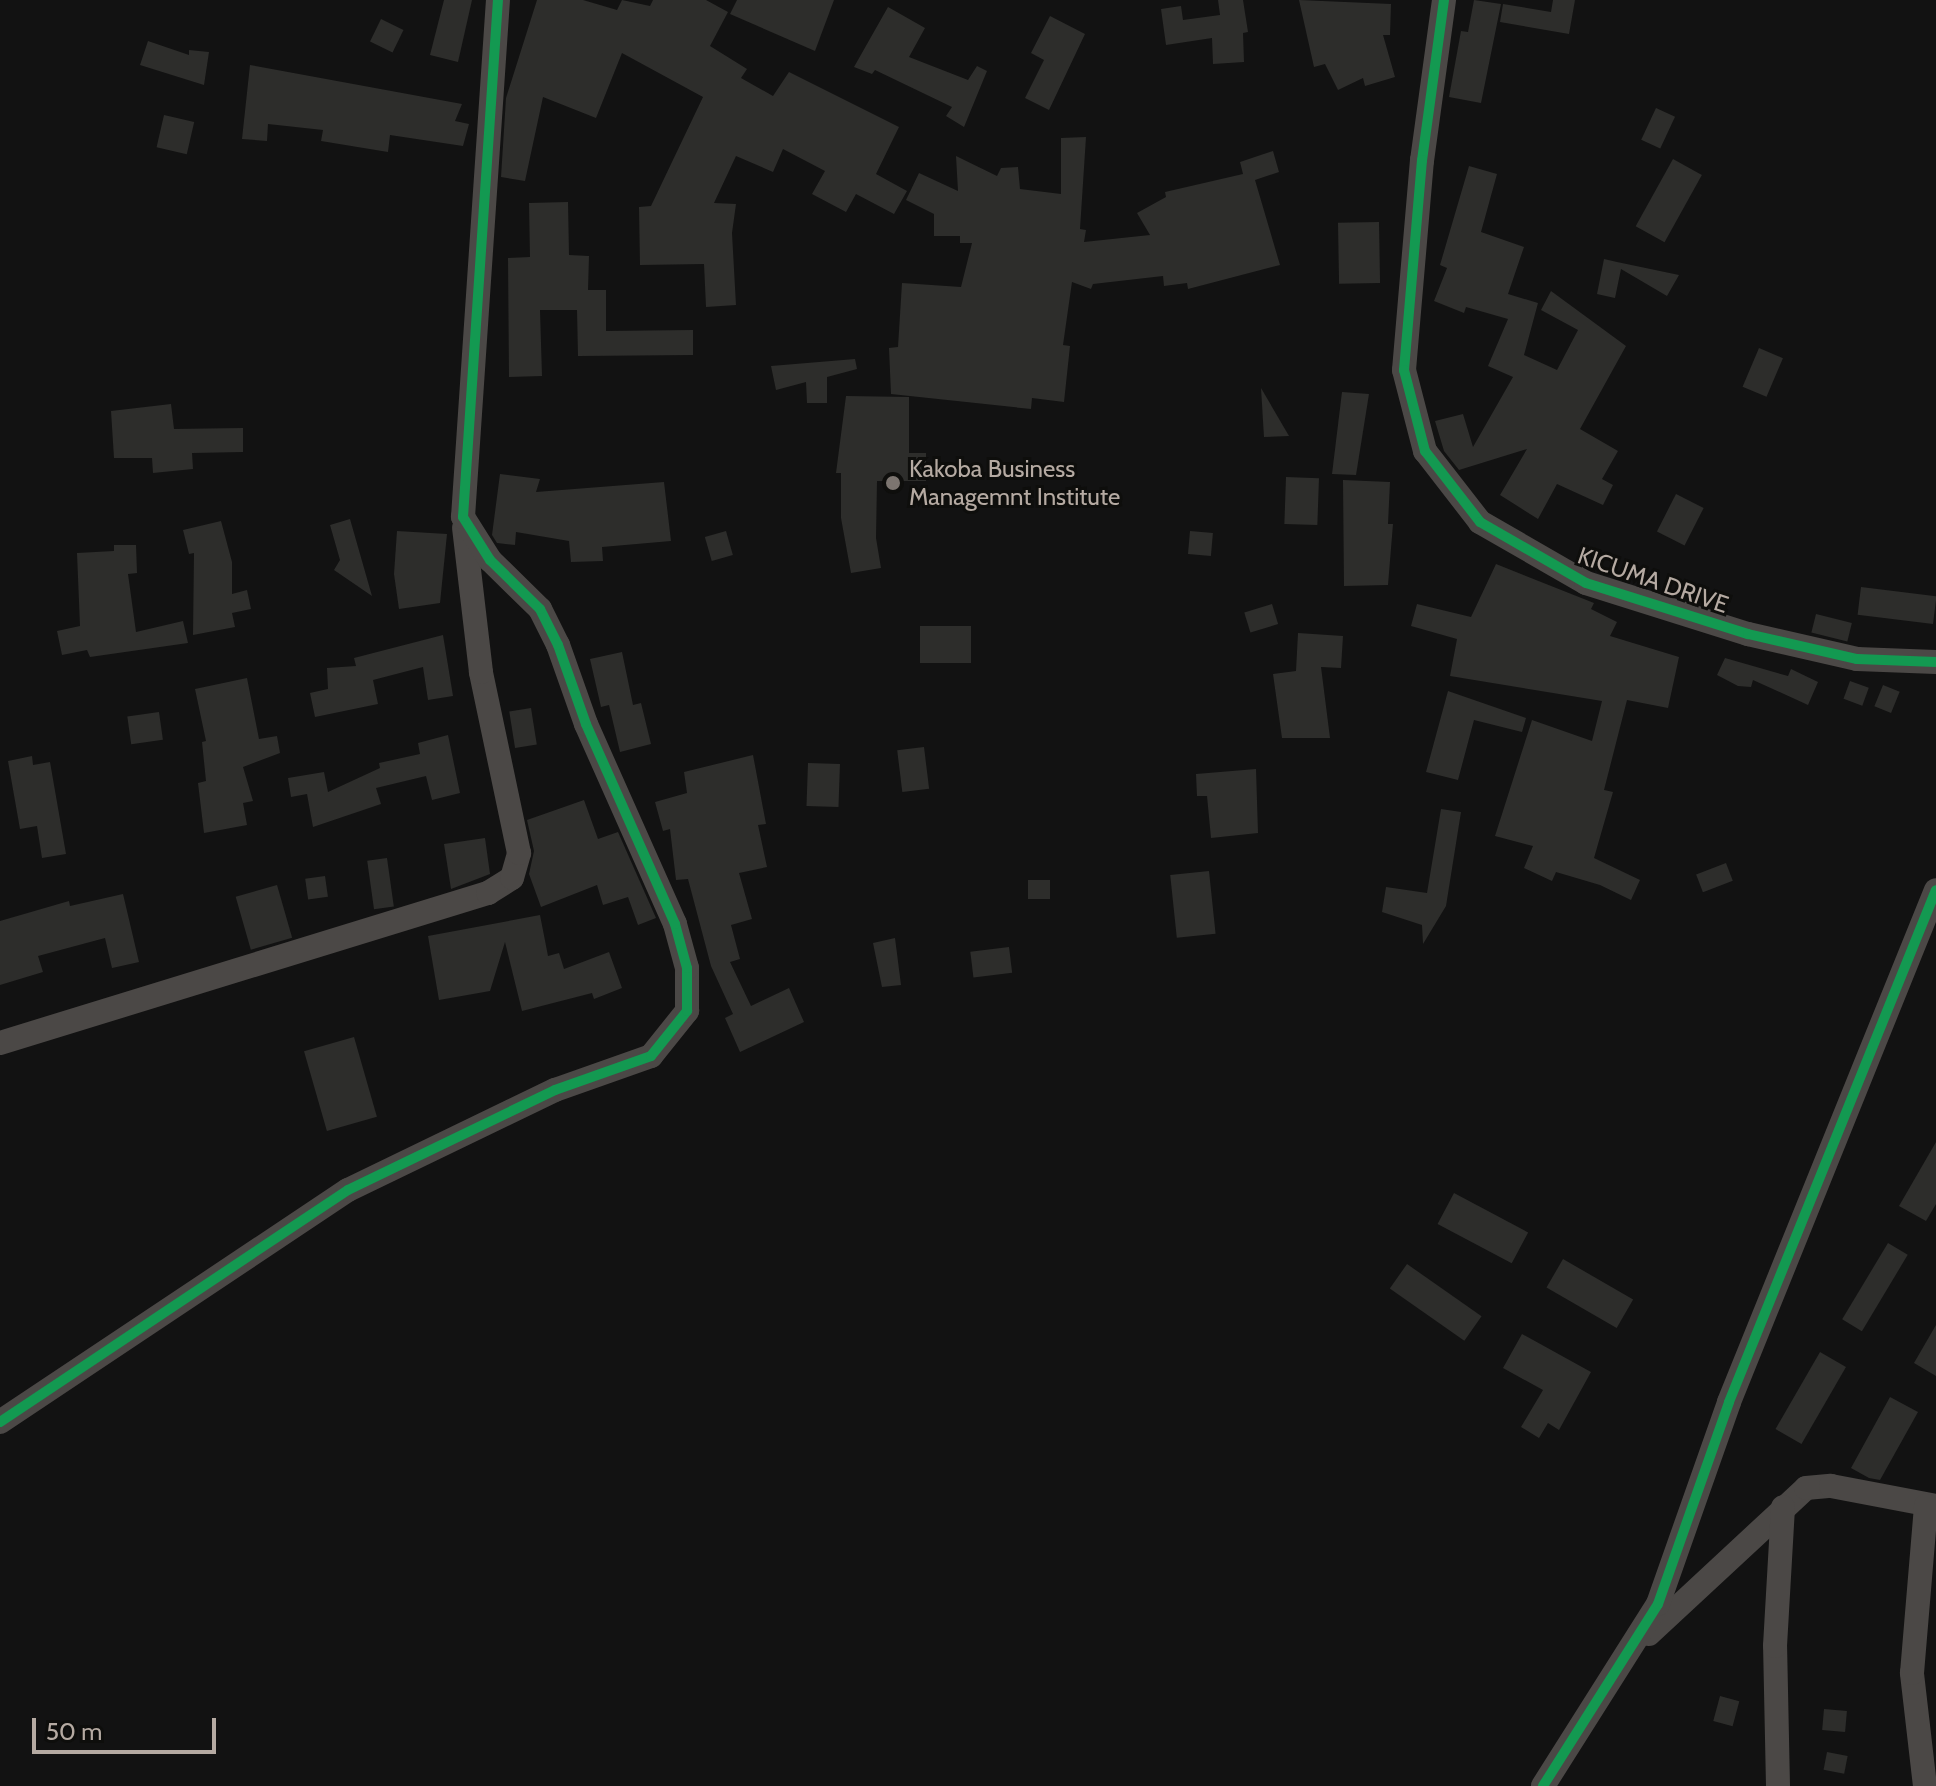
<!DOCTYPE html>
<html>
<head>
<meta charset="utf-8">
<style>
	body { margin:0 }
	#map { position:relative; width:1936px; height:1786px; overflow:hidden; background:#121212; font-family:Cabin,sans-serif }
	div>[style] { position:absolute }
	.building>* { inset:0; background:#2d2d2b; transform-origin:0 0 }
	.minor>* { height:24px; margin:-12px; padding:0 12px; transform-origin:12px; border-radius:12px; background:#4b4846 }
	.cycleway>* { height:10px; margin:-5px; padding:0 5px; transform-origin:5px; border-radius:5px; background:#139951 }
	.dots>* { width:22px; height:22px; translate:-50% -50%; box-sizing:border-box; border:4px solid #0e0e0c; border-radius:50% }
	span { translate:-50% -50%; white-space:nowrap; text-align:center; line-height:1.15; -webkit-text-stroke:6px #0e0e0c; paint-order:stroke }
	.poi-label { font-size:24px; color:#b5aaa2 }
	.left { translate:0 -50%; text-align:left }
	.street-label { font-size:24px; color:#b5aaa2 }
	.scale { position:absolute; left:32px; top:1718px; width:184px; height:36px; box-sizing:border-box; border:4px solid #b5aaa2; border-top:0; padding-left:10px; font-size:24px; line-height:28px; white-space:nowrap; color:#b5aaa2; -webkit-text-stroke:6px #0e0e0c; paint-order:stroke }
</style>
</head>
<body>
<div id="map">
	<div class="building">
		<i style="clip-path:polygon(444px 0,472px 0,458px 62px,430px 55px)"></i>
		<i style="clip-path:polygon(537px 0,583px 0,617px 10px,622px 0,650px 6px,653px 0,706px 0,728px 12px,710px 46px,747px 69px,741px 78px,773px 96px,789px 72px,899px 127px,876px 174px,907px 191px,894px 214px,856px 194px,846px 212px,812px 194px,825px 171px,783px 149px,773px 172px,736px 156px,714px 203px,736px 204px,732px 233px,736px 305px,706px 307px,704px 264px,640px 265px,639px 207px,651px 206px,703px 97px,622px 53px,596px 118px,543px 97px,525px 181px,501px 177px,506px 98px)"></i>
		<i style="clip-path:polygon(737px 0,834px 0,815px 51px,730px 14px)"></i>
		<i style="clip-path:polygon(1218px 0,1243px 0,1248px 32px,1243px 33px,1244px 62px,1213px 64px,1212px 38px,1166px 45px,1161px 9px,1181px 6px,1183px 20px,1220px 15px)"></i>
		<i style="clip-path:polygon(1299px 0,1391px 4px,1390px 35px,1383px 35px,1395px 77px,1365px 86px,1363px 78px,1338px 90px,1325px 64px,1314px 67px)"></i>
		<i style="clip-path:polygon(1474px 0,1501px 4px,1481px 103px,1449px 97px,1461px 31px,1468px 32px)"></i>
		<i style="clip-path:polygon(1553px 0,1575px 0,1569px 34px,1500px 22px,1503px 4px,1551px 12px)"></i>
		<i style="clip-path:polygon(888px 7px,925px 28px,909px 57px,968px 80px,977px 66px,987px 71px,964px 127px,946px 116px,952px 107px,875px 70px,872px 74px,854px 67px)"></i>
		<i style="clip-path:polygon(1050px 16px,1085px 34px,1049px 110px,1025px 98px,1044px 60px,1031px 53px)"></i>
		<i style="left:381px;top:19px;width:25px;height:25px;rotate:26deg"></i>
		<i style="clip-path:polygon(148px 41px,189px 55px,189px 50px,209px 52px,204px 85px,140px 65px)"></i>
		<i style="clip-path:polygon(250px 65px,462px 104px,455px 121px,469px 124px,463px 146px,390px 135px,388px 152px,321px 141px,323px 130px,268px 124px,267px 141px,242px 139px)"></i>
		<i style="left:1656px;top:108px;width:21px;height:35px;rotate:25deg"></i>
		<i style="left:164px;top:115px;width:31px;height:33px;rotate:13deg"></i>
		<i style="clip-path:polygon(1086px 137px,1080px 229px,1086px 230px,1084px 242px,1150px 235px,1137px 213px,1166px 197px,1165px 192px,1243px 174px,1240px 162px,1273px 151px,1279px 172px,1255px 180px,1280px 265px,1188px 289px,1187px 283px,1164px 286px,1163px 276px,1093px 284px,1091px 289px,1072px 282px,1063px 345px,1070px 346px,1064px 402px,1032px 398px,1031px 409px,891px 394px,889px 348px,898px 347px,902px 283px,961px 287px,972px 243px,960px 243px,960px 236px,934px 236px,934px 214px,906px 200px,919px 173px,958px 191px,956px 156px,997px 176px,1001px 168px,1018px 167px,1020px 189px,1061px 194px,1061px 138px)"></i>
		<i style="left:1673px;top:159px;width:33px;height:77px;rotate:29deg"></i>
		<i style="clip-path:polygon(1469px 166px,1497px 174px,1481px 232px,1524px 247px,1508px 294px,1538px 303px,1524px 355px,1557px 370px,1578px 330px,1541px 310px,1551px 291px,1626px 346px,1580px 429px,1618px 451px,1602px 479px,1613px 485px,1603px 505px,1557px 484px,1538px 519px,1500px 495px,1527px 449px,1459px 470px,1444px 451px,1435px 421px,1463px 414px,1473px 447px,1513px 377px,1488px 366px,1508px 319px,1466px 307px,1464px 313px,1434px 301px,1447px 268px,1440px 265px)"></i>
		<i style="clip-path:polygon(568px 202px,569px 255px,589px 256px,588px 290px,606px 290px,606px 331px,693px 330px,693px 355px,578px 356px,577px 310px,540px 310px,542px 376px,509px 377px,508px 258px,530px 257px,529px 203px)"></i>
		<i style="left:1379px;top:222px;width:61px;height:41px;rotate:89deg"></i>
		<i style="clip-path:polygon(1604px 259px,1617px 262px,1679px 275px,1667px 296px,1621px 269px,1615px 298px,1597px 294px)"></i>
		<i style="left:1759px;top:348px;width:26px;height:42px;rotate:23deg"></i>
		<i style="clip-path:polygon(855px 359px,857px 369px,827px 377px,827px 403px,807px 403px,806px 382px,776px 390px,771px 366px)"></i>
		<i style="clip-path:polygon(1261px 388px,1289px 436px,1264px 437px)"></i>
		<i style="clip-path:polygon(1342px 392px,1369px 394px,1356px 475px,1332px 474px)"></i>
		<i style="clip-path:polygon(846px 396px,909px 397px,909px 453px,926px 453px,926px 481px,877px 481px,876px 538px,881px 568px,851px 573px,841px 518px,841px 473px,836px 473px)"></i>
		<i style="clip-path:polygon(171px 404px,174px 429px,243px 428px,243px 452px,192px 453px,193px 469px,153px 473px,152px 458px,114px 458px,111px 411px)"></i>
		<i style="clip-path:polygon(500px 474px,540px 479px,536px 492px,664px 482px,671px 541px,602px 547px,603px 561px,571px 562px,569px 541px,516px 532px,515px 545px,497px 543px,492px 535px)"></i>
		<i style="left:1286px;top:477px;width:33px;height:47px;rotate:2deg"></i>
		<i style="clip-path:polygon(1343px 480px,1390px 482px,1388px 524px,1393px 524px,1388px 585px,1344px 586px)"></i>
		<i style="left:1676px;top:494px;width:31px;height:42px;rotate:27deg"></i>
		<i style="clip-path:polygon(350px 519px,372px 596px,334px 570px,340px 560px,330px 525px)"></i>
		<i style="clip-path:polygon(221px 521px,232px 562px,232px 594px,247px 590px,251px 609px,232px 613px,235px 627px,193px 635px,194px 553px,189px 554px,183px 530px)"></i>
		<i style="clip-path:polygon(397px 531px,447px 534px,440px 603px,399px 609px,394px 574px)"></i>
		<i style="left:726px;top:531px;width:25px;height:22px;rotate:74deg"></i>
		<i style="left:1190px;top:531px;width:23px;height:23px;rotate:5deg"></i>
		<i style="clip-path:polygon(114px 545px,136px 545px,137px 573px,128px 574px,136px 632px,183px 621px,188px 643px,90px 657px,87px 650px,62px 655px,57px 631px,80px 626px,77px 553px,114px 551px)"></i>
		<i style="clip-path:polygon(1496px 564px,1594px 603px,1591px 609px,1617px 622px,1610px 636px,1679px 657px,1668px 708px,1627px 700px,1604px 790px,1613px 792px,1594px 858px,1640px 880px,1631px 900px,1600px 885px,1556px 872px,1552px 881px,1524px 868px,1533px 846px,1495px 836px,1532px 720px,1592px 741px,1602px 701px,1450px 676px,1457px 639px,1411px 626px,1417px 604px,1471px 617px)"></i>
		<i style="left:1861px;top:587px;width:76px;height:28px;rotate:7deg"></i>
		<i style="left:1272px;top:604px;width:21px;height:29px;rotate:73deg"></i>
		<i style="left:1816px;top:614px;width:37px;height:19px;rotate:14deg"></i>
		<i style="left:971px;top:626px;width:37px;height:51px;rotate:90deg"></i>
		<i style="clip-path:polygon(1298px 633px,1343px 636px,1341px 668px,1321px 667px,1330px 738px,1282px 738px,1273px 674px,1296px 671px)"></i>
		<i style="clip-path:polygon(443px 635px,453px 696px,428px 700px,423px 667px,373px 680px,378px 704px,315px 717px,310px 693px,328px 689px,327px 668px,356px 666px,354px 658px)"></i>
		<i style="clip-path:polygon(622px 652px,633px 705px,641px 703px,651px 744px,620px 752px,609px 705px,601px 707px,590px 659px)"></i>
		<i style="clip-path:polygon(1725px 658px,1788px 676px,1791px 669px,1818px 682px,1808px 705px,1753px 680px,1751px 687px,1738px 686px,1717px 675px)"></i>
		<i style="clip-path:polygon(247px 678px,259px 739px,277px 736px,280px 753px,243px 767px,253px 801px,243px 803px,247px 825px,204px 833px,198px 783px,206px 781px,202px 742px,206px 741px,195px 689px)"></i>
		<i style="left:1850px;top:681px;width:20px;height:19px;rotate:20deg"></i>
		<i style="left:1883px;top:685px;width:18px;height:23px;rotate:22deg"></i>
		<i style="clip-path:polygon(1448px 691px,1526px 718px,1522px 732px,1474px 720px,1458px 780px,1426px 772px)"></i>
		<i style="left:531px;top:708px;width:37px;height:22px;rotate:81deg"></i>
		<i style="left:159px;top:712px;width:28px;height:32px;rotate:82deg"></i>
		<i style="clip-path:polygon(448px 735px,460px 793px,432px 800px,426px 776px,376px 788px,381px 804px,313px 827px,307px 794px,291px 797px,288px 778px,324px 772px,328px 792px,380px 768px,379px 763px,420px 754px,418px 743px)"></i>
		<i style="left:924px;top:747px;width:42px;height:27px;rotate:83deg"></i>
		<i style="clip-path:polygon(753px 755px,766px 824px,758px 825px,767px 867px,739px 873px,752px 919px,731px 925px,740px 959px,730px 962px,751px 1006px,789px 988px,804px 1022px,740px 1052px,725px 1018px,733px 1014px,711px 966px,688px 879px,676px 880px,670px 829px,663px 831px,655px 802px,687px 793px,684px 772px)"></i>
		<i style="clip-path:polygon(32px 756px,33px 765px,50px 762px,66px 854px,42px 858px,37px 826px,20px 829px,8px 761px)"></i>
		<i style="left:808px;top:763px;width:32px;height:43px;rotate:2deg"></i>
		<i style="clip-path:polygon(1256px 769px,1258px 833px,1211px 838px,1207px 796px,1197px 796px,1196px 774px)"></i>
		<i style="clip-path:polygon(584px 800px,598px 839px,618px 832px,656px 918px,638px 925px,628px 897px,603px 905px,597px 885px,541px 907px,529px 874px,534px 851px,527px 820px)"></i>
		<i style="clip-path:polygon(1441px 809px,1461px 812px,1446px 906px,1423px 944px,1422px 925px,1382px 912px,1386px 887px,1427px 893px)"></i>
		<i style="clip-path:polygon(485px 838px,490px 874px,451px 889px,444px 844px)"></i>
		<i style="left:387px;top:858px;width:49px;height:20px;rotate:82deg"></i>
		<i style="left:1726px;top:863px;width:19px;height:32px;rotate:69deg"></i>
		<i style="left:1209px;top:871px;width:63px;height:39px;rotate:84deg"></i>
		<i style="left:325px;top:876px;width:21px;height:20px;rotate:82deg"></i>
		<i style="left:1028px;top:880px;width:22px;height:19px"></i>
		<i style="left:277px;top:885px;width:55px;height:43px;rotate:74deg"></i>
		<i style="clip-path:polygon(123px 894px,139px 962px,112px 968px,105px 938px,38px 956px,43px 972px,0 985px,0 921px,69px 901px,70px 906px)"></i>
		<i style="clip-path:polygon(540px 915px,548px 956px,559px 953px,564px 969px,609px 952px,622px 988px,594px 999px,592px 993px,522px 1011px,505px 942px,490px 991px,439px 1000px,428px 936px)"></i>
		<i style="clip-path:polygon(895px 938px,901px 985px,882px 987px,873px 943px)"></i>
		<i style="left:1009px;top:947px;width:26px;height:39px;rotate:83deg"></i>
		<i style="left:354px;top:1037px;width:83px;height:52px;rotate:74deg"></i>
		<i style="clip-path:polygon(1936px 1142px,1936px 1204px,1926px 1221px,1899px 1206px)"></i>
		<i style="left:1454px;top:1193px;width:84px;height:35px;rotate:28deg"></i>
		<i style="left:1888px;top:1243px;width:23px;height:89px;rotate:31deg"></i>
		<i style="left:1563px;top:1259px;width:81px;height:33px;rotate:30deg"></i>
		<i style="left:1407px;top:1264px;width:91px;height:30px;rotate:35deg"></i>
		<i style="clip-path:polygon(1936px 1325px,1936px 1376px,1914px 1363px)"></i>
		<i style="clip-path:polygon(1522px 1334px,1591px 1372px,1559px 1430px,1548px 1423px,1539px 1438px,1521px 1427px,1543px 1390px,1503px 1368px)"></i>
		<i style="left:1820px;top:1352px;width:30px;height:89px;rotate:30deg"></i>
		<i style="clip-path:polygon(1890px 1397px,1918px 1412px,1880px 1480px,1869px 1478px,1851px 1468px)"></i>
		<i style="left:1720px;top:1696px;width:20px;height:26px;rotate:15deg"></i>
		<i style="left:1824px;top:1709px;width:23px;height:21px;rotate:5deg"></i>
		<i style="left:1827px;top:1752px;width:21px;height:18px;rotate:11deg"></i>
	</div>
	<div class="minor">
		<i style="left:1444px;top:0;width:162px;rotate:97.8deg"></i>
		<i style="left:1422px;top:160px;width:211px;rotate:94.9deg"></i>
		<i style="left:1404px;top:370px;width:84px;rotate:75.5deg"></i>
		<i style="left:1425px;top:451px;width:90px;rotate:52.2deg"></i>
		<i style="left:1480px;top:522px;width:122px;rotate:29.9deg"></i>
		<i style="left:1586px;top:583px;width:170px;rotate:17.5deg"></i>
		<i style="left:1748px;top:634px;width:112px;rotate:12.9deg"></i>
		<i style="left:1857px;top:659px;width:79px;rotate:2.2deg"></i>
		<i style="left:0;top:1043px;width:511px;rotate:-17.09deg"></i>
		<i style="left:488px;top:893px;width:28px;rotate:-32deg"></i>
		<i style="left:512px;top:878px;width:26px;rotate:-74deg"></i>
		<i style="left:519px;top:853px;width:185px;rotate:-101.9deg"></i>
		<i style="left:481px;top:672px;width:145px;rotate:-96.7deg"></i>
		<i style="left:0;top:1422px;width:418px;rotate:-33.7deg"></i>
		<i style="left:348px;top:1190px;width:230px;rotate:-25.8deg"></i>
		<i style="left:555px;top:1090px;width:102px;rotate:-19.5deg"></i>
		<i style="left:651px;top:1056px;width:58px;rotate:-51.3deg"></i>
		<i style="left:687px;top:1011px;width:43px;rotate:-90deg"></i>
		<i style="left:687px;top:968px;width:46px;rotate:-105.3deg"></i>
		<i style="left:675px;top:924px;width:219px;rotate:-114deg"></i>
		<i style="left:586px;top:724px;width:84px;rotate:-109.5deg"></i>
		<i style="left:558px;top:645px;width:40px;rotate:-116.6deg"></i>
		<i style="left:540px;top:609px;width:70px;rotate:-135.6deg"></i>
		<i style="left:490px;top:560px;width:51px;rotate:-122.1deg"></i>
		<i style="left:463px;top:517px;width:518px;rotate:-86.13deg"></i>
		<i style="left:1649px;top:1634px;width:214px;rotate:-42.9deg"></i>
		<i style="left:1806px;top:1488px;width:25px;rotate:-5deg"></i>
		<i style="left:1831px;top:1486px;width:107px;rotate:10.8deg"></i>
		<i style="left:1543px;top:1786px;width:215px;rotate:-57.7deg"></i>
		<i style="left:1658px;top:1604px;width:214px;rotate:-70.6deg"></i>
		<i style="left:1729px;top:1402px;width:552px;rotate:-67.99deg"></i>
		<i style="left:1778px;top:1786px;width:140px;rotate:-91.2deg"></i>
		<i style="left:1775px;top:1646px;width:139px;rotate:-86.7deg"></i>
		<i style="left:1925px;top:1786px;width:114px;rotate:-96.6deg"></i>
		<i style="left:1912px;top:1673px;width:168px;rotate:-85.2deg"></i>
	</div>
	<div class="cycleway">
		<i style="left:1444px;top:0;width:162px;rotate:97.8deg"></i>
		<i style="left:1422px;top:160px;width:211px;rotate:94.9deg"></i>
		<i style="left:1404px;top:370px;width:84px;rotate:75.5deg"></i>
		<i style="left:1425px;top:451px;width:90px;rotate:52.2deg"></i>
		<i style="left:1480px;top:522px;width:122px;rotate:29.9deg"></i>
		<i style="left:1586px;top:583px;width:170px;rotate:17.5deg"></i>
		<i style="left:1748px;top:634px;width:112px;rotate:12.9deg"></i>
		<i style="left:1857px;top:659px;width:79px;rotate:2.2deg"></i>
		<i style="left:0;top:1422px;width:418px;rotate:-33.7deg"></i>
		<i style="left:348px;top:1190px;width:230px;rotate:-25.8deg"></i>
		<i style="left:555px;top:1090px;width:102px;rotate:-19.5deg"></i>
		<i style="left:651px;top:1056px;width:58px;rotate:-51.3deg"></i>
		<i style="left:687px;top:1011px;width:43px;rotate:-90deg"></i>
		<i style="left:687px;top:968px;width:46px;rotate:-105.3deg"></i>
		<i style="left:675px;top:924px;width:219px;rotate:-114deg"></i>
		<i style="left:586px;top:724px;width:84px;rotate:-109.5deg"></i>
		<i style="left:558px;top:645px;width:40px;rotate:-116.6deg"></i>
		<i style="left:540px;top:609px;width:70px;rotate:-135.6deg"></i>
		<i style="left:490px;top:560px;width:51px;rotate:-122.1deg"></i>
		<i style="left:463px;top:517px;width:518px;rotate:-86.13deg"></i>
		<i style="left:1543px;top:1786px;width:215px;rotate:-57.7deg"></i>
		<i style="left:1658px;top:1604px;width:214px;rotate:-70.6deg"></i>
		<i style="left:1729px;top:1402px;width:552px;rotate:-67.99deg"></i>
	</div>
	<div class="dots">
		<i style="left:893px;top:483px;background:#7c7570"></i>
	</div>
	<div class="poi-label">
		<span class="left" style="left:909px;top:483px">Kakoba Business<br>Managemnt Institute</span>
	</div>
	<div class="street-label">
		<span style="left:1653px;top:580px;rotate:19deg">KICUMA DRIVE</span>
	</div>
	<div class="scale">50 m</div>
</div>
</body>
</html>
